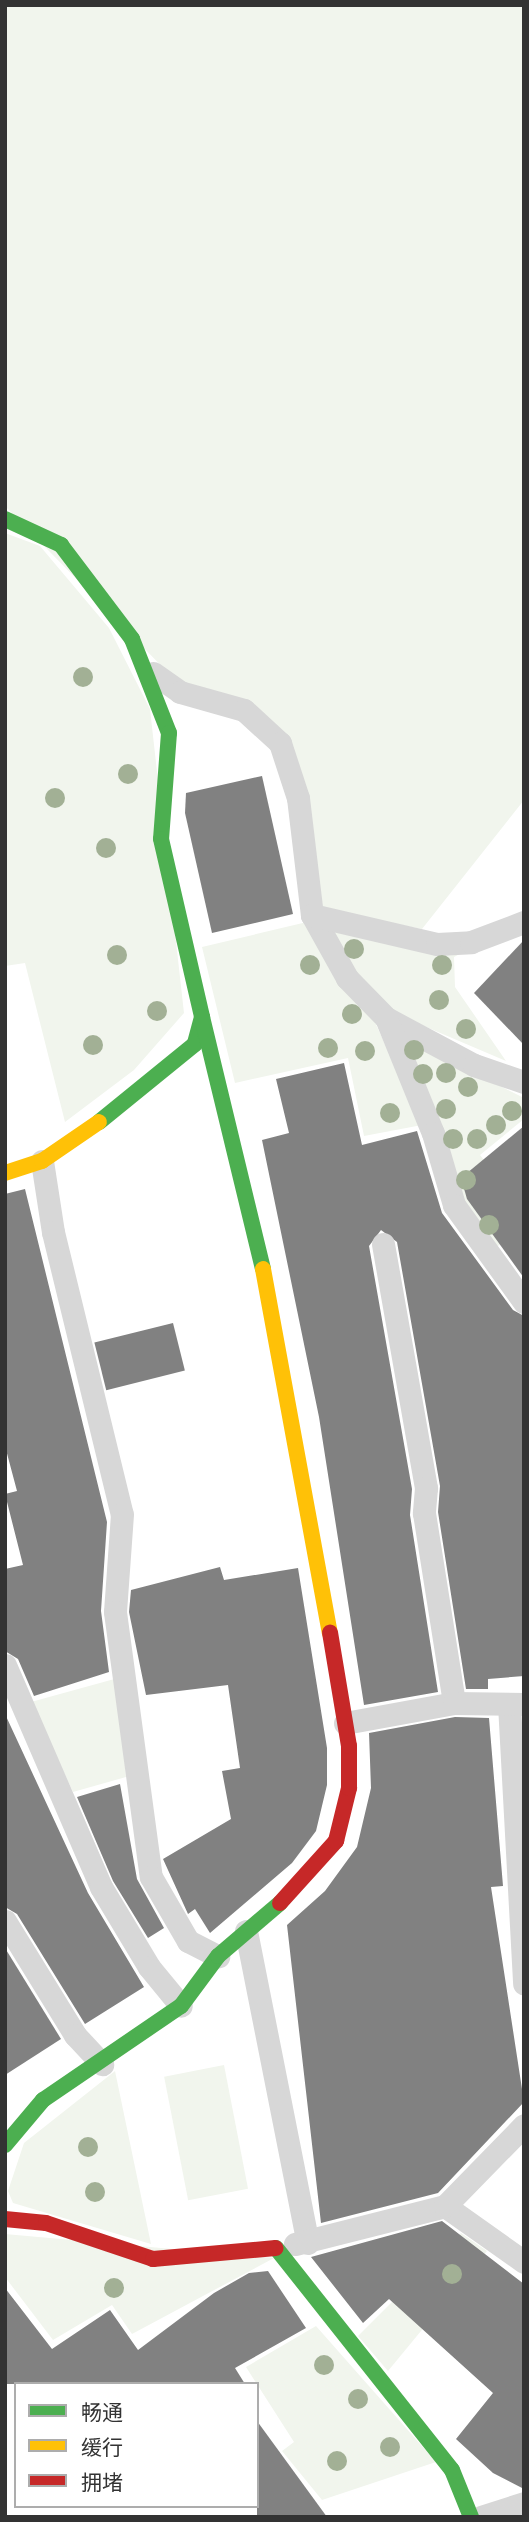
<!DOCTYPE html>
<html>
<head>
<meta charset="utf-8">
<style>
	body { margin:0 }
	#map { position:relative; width:529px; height:2522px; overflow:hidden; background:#fff; font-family:Rubik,"Noto Sans SC",sans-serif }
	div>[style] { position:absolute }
	.green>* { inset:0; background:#f1f5ed; transform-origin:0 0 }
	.building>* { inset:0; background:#818181; transform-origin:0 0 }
	.lane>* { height:23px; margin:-11.5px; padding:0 11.5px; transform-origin:11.5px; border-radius:11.5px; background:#d7d7d7 }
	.fast>* { height:16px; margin:-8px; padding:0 8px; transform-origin:8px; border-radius:8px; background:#4caf50 }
	.slow>* { height:16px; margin:-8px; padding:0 8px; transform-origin:8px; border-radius:8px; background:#ffc107 }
	.jam>* { height:16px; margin:-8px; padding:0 8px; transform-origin:8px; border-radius:8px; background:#c62828 }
	.trees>* { width:20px; height:20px; margin:-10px; border-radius:50%; background:#a2b095 }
	span { translate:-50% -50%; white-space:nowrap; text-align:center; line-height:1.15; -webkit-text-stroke:7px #fff; paint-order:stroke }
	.frame { position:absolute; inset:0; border:7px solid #333; pointer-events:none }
	.legend { position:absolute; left:14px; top:2382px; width:245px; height:126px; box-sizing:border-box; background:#fff; border:2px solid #adadad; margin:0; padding:9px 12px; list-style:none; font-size:21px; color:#333 }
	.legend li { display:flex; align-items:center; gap:14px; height:35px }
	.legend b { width:35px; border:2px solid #adadad }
</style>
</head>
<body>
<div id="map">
	<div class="green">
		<i style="clip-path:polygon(5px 5px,524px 5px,524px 800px,422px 929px,320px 909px,285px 742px,181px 686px,5px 506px)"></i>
		<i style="clip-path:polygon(5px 533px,40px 546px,109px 628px,150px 709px,184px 1013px,134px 1070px,65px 1122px,25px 963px,5px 966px)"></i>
		<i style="clip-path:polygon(307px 922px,373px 1018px,422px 1125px,364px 1136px,348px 1058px,235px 1083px,202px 947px)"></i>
		<i style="clip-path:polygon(328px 931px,475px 946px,454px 957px,455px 987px,506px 1061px,391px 1012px,352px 976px)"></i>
		<i style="clip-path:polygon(399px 1035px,524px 1098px,524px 1119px,480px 1155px,524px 1211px,524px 1221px,496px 1248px,474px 1225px)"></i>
		<i style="clip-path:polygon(118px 1678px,126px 1777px,73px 1792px,31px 1702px)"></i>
		<i style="left:224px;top:2065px;width:126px;height:61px;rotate:79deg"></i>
		<i style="clip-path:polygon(115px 2071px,151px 2244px,13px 2203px,8px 2191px,24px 2143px)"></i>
		<i style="clip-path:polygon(461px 2233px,487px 2251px,388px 2371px,358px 2336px)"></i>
		<i style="clip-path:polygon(5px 2234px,274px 2258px,132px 2334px,112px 2305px,53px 2340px,5px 2277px)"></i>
		<i style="clip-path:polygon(316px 2326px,436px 2462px,322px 2500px,282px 2451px,294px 2442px,246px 2367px)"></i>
	</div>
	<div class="building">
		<i style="clip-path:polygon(262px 776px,293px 914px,212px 933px,185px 813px,186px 793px)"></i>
		<i style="clip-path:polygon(524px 940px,524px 1045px,474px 993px)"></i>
		<i style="clip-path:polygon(344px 1063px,362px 1145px,417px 1131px,442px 1213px,513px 1310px,524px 1316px,524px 1676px,488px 1679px,488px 1689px,466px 1689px,438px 1512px,440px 1486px,397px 1242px,381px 1230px,369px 1246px,412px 1489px,410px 1515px,438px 1692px,364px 1705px,319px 1417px,262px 1140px,289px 1133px,276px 1079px)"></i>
		<i style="clip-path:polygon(524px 1126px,524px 1278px,467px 1199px,461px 1178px)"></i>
		<i style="clip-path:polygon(25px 1189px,107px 1522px,101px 1611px,109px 1672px,34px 1696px,18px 1659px,5px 1651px,5px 1569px,23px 1565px,5px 1494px,17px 1491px,5px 1446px,5px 1194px)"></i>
		<i style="left:173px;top:1323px;width:49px;height:81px;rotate:76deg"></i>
		<i style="clip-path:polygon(220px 1567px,224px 1580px,298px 1568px,327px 1748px,327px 1785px,316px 1831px,292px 1863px,210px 1933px,195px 1909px,188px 1914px,163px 1859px,231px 1819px,222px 1771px,240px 1768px,228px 1685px,146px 1695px,129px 1612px,131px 1590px)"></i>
		<i style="clip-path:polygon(5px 1714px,88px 1893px,144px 1987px,85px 2024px,17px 1914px,5px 1907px)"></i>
		<i style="clip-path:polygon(455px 1717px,489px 1718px,503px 1886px,491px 1887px,524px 2102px,438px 2193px,321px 2223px,287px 1925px,325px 1891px,357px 1847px,371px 1788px,369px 1733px)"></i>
		<i style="clip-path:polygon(120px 1784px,137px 1879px,164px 1928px,148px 1938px,113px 1881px,77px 1797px)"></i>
		<i style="clip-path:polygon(5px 1948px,61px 2039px,5px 2075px)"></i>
		<i style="clip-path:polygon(442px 2221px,524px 2284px,524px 2489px,493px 2473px,456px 2439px,493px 2393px,389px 2299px,363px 2323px,311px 2257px)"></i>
		<i style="clip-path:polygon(268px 2271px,306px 2328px,235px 2368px,245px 2384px,5px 2384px,5px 2288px,52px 2349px,110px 2310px,138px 2350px,214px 2293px,249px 2273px)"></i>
		<i style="clip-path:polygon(257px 2421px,327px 2517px,257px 2517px)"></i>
	</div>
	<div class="lane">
		<i style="left:153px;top:673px;width:33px;rotate:35deg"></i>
		<i style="left:180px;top:692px;width:66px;rotate:15.7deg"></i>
		<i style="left:244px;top:710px;width:49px;rotate:42.5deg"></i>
		<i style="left:280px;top:743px;width:58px;rotate:71.9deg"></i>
		<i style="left:298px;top:798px;width:118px;rotate:83.2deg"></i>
		<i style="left:312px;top:915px;width:72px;rotate:60.9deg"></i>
		<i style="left:347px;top:978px;width:56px;rotate:45.7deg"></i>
		<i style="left:386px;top:1018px;width:100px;rotate:28.1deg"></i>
		<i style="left:474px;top:1065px;width:53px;rotate:18.8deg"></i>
		<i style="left:312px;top:915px;width:128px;rotate:13.1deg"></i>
		<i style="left:437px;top:944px;width:34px;rotate:-3deg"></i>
		<i style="left:471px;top:942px;width:57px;rotate:-20.7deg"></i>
		<i style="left:386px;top:1018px;width:124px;rotate:67.8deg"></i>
		<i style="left:433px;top:1133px;width:75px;rotate:73.7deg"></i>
		<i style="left:454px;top:1205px;width:120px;rotate:54.2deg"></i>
		<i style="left:42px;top:1161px;width:72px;rotate:81.2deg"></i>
		<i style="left:53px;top:1232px;width:290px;rotate:76.3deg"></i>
		<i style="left:122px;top:1514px;width:98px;rotate:94.1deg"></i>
		<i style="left:115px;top:1612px;width:267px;rotate:82.3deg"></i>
		<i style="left:151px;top:1877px;width:74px;rotate:60deg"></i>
		<i style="left:188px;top:1941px;width:34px;rotate:27deg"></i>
		<i style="left:383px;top:1244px;width:248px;rotate:80deg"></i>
		<i style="left:426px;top:1488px;width:25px;rotate:95deg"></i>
		<i style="left:424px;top:1513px;width:192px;rotate:81deg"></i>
		<i style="left:5px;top:1665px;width:242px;rotate:66.6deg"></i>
		<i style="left:101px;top:1887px;width:93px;rotate:59deg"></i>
		<i style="left:149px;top:1967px;width:50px;rotate:50.6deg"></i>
		<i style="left:509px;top:1704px;width:280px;rotate:86.9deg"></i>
		<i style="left:345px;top:1723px;width:111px;rotate:-10.4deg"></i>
		<i style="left:454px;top:1703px;width:70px;rotate:0.8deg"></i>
		<i style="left:5px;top:1921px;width:134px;rotate:58.4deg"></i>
		<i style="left:75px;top:2035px;width:40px;rotate:47deg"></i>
		<i style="left:246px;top:1931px;width:318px;rotate:78.8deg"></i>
		<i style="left:445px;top:2206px;width:97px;rotate:35.3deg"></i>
		<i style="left:295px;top:2244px;width:155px;rotate:-14.2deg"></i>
		<i style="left:445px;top:2206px;width:113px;rotate:-45.7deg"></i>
		<i style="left:481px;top:2517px;width:45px;rotate:-18deg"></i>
	</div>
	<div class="fast">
		<i style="left:5px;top:519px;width:62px;rotate:24.9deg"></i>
		<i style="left:61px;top:545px;width:118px;rotate:52.9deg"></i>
		<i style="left:132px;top:639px;width:101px;rotate:68.5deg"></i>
		<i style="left:169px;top:733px;width:106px;rotate:94.3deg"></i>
		<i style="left:161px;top:839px;width:183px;rotate:77deg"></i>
		<i style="left:202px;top:1017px;width:28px;rotate:105deg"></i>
		<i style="left:195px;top:1044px;width:124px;rotate:140.9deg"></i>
		<i style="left:202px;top:1017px;width:259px;rotate:76.4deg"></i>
		<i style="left:5px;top:2145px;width:59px;rotate:-49.8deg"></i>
		<i style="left:43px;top:2100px;width:167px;rotate:-34.3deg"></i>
		<i style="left:181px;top:2006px;width:62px;rotate:-53.5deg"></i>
		<i style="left:218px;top:1956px;width:82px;rotate:-40.5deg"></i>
		<i style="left:276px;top:2248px;width:283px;rotate:51.6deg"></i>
		<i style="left:452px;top:2470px;width:51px;rotate:68deg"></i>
	</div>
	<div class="slow">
		<i style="left:5px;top:1173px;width:39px;rotate:-18deg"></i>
		<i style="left:42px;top:1161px;width:69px;rotate:-34.4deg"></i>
		<i style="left:263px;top:1269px;width:370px;rotate:79.6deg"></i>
	</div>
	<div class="jam">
		<i style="left:280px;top:1903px;width:84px;rotate:-47.9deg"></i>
		<i style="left:336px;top:1841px;width:55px;rotate:-76.2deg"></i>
		<i style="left:349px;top:1788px;width:42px;rotate:-90deg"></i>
		<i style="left:349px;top:1746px;width:115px;rotate:-99.5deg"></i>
		<i style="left:5px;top:2219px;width:41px;rotate:5.6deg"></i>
		<i style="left:46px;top:2223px;width:113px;rotate:18.6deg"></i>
		<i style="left:153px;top:2259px;width:123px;rotate:-5.1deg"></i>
	</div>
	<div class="trees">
		<i style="left:83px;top:677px"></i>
		<i style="left:128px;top:774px"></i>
		<i style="left:55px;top:798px"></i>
		<i style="left:106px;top:848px"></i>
		<i style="left:354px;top:949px"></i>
		<i style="left:117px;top:955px"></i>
		<i style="left:310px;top:965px"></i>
		<i style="left:442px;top:965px"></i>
		<i style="left:439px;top:1000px"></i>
		<i style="left:157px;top:1011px"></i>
		<i style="left:352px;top:1014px"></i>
		<i style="left:466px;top:1029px"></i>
		<i style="left:93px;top:1045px"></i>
		<i style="left:328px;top:1048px"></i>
		<i style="left:414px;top:1050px"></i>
		<i style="left:365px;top:1051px"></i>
		<i style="left:446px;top:1073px"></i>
		<i style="left:423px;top:1074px"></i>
		<i style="left:468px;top:1087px"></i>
		<i style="left:446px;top:1109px"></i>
		<i style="left:512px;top:1111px"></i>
		<i style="left:390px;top:1113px"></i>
		<i style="left:496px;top:1125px"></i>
		<i style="left:453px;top:1139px"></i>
		<i style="left:477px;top:1139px"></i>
		<i style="left:466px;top:1180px"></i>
		<i style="left:489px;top:1225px"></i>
		<i style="left:88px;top:2147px"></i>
		<i style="left:95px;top:2192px"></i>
		<i style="left:452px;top:2274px"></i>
		<i style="left:114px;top:2288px"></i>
		<i style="left:324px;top:2365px"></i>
		<i style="left:358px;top:2399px"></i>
		<i style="left:390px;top:2447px"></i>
		<i style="left:337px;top:2461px"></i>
	</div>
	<div class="frame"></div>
	<ul class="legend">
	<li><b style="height:9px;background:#4caf50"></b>畅通</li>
	<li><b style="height:9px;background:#ffc107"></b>缓行</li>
	<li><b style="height:9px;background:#c62828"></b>拥堵</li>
	</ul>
</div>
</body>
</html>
